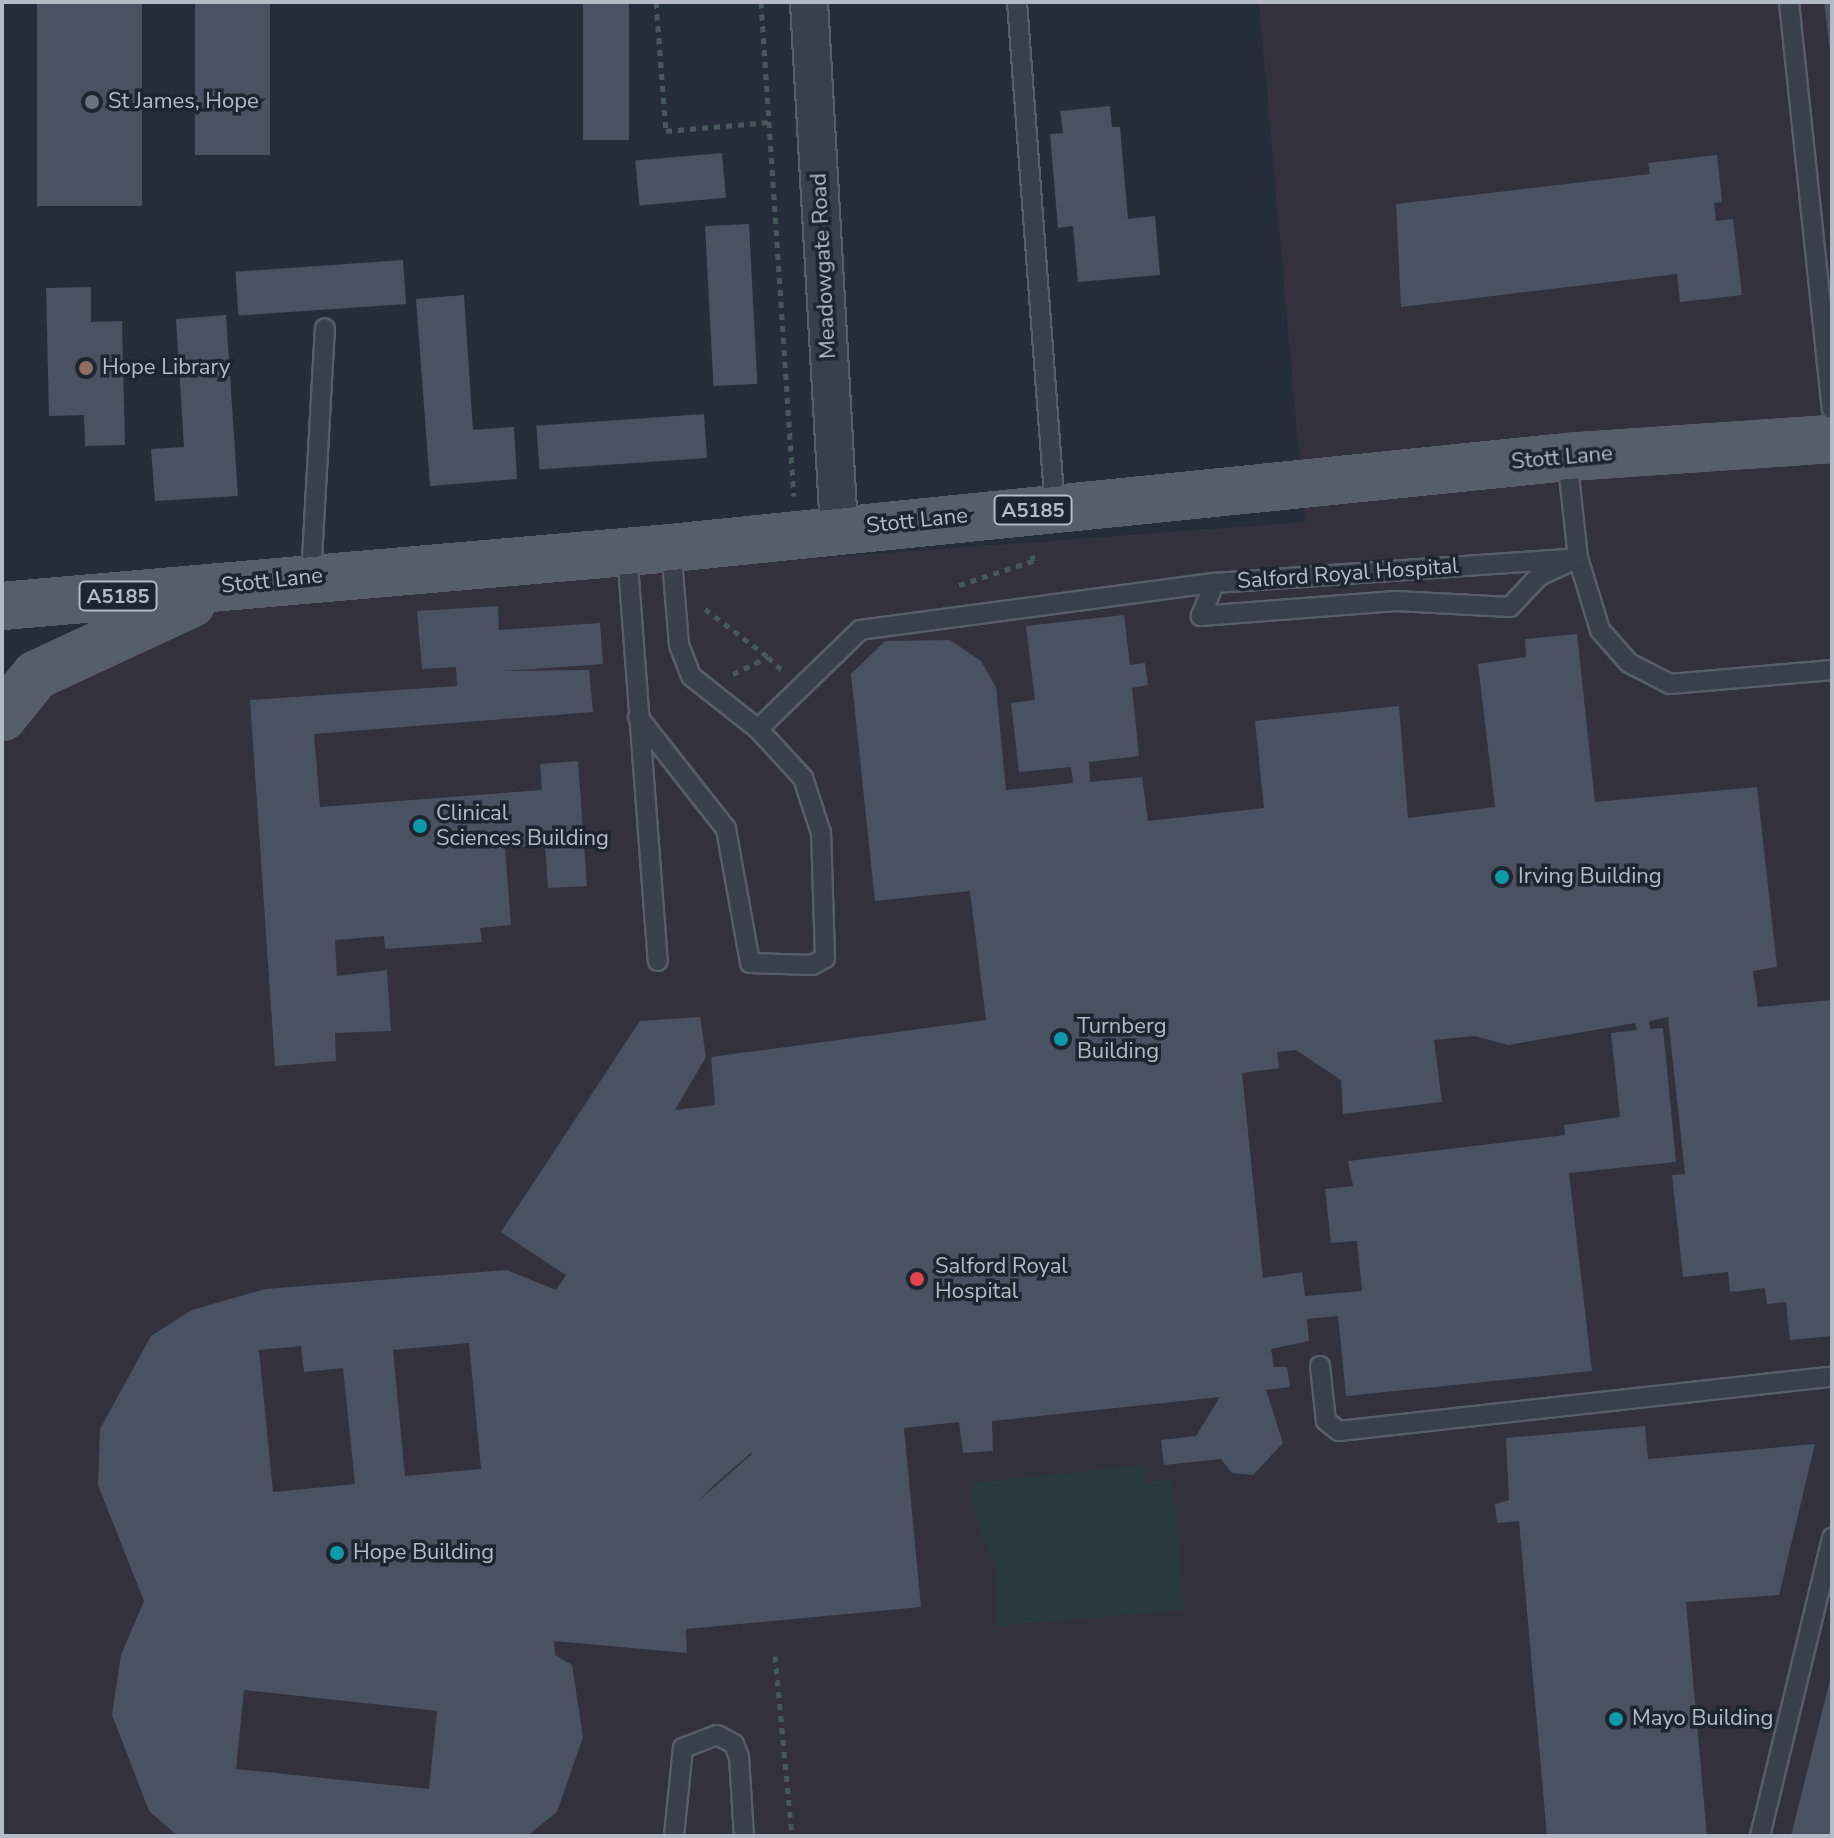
<!DOCTYPE html>
<html>
<head>
<meta charset="utf-8">
<style>
	body { margin:0 }
	#map { position:relative; width:1834px; height:1838px; overflow:hidden; background:#252d3b; font-family:"Nunito Sans",sans-serif }
	div>[style] { position:absolute }
	.medical>* { inset:0; background:#33313d }
	.green>* { inset:0; background:#283a3d }
	.building>* { inset:0; background:#4a5162; transform-origin:0 0 }
	.path>* { height:5px; margin-top:-2.5px; transform-origin:0; background:repeating-linear-gradient(90deg,#47575b 0 6px,transparent 0 12px) }
	.roads { filter:drop-shadow(2px 0 #575d69) drop-shadow(-2px 0 #575d69) drop-shadow(0 2px #575d69) drop-shadow(0 -2px #575d69) }
	.lane>* { height:18px; margin:-9px; padding:0 9px; transform-origin:9px; border-radius:9px; background:#393f4b }
	.street>* { height:36px; margin:-18px; padding:0 18px; transform-origin:18px; border-radius:18px; background:#393f4b }
	.primary>* { height:44px; margin:-22px; padding:0 22px; transform-origin:22px; border-radius:22px; background:#575e6b }
	.dots>* { width:22px; height:22px; translate:-50% -50%; box-sizing:border-box; border:4px solid #1e2430; border-radius:50% }
	span { translate:-50% -50%; white-space:nowrap; text-align:center; line-height:1.15; -webkit-text-stroke:7px #1e2430; paint-order:stroke }
	.shield-label span { padding:2px 6px; background:#1e2430; border:2px solid; border-radius:6px; -webkit-text-stroke-width:0 }
	.shield-label { font-size:20px; color:#b5bac7; font-weight:700 }
	.poi-label { font-size:22px; color:#b5bac7 }
	.left { translate:0 -50%; text-align:left }
	.street-label { font-size:22px; color:#b5bac7 }
	.frame { position:absolute; inset:0; border:4px solid #b5bac7; pointer-events:none }
</style>
</head>
<body>
<div id="map">
	<div class="medical">
		<i style="clip-path:polygon(1259px 2px,1832px 2px,1832px 1836px,2px 1836px,2px 721px,188px 605px,1305px 522px)"></i>
	</div>
	<div class="green">
		<i style="clip-path:polygon(1144px 1465px,1146px 1482px,1172px 1479px,1184px 1610px,998px 1626px,996px 1570px,975px 1515px,974px 1483px)"></i>
	</div>
	<div class="building">
		<i style="left:37px;top:2px;width:105px;height:204px"></i>
		<i style="left:195px;top:2px;width:75px;height:153px"></i>
		<i style="left:583px;top:2px;width:46px;height:138px"></i>
		<i style="clip-path:polygon(1824px 2px,1832px 2px,1832px 51px,1830px 51px)"></i>
		<i style="clip-path:polygon(1110px 106px,1112px 127px,1120px 127px,1128px 219px,1155px 216px,1160px 275px,1078px 282px,1073px 226px,1058px 228px,1050px 134px,1063px 133px,1060px 111px)"></i>
		<i style="left:722px;top:153px;width:45px;height:87px;rotate:85deg"></i>
		<i style="clip-path:polygon(1717px 155px,1722px 202px,1714px 203px,1716px 221px,1733px 219px,1742px 295px,1680px 302px,1677px 274px,1401px 307px,1396px 204px,1650px 174px,1648px 163px)"></i>
		<i style="left:749px;top:224px;width:160px;height:44px;rotate:87deg"></i>
		<i style="left:403px;top:260px;width:44px;height:168px;rotate:86deg"></i>
		<i style="clip-path:polygon(91px 287px,91px 322px,122px 321px,125px 445px,85px 446px,84px 415px,49px 416px,46px 288px)"></i>
		<i style="clip-path:polygon(464px 295px,473px 430px,514px 427px,517px 479px,430px 486px,416px 299px)"></i>
		<i style="clip-path:polygon(226px 315px,238px 496px,155px 501px,151px 449px,184px 447px,176px 319px)"></i>
		<i style="left:704px;top:414px;width:44px;height:168px;rotate:86deg"></i>
		<i style="clip-path:polygon(498px 606px,499px 630px,600px 623px,603px 664px,504px 671px,589px 670px,593px 712px,314px 734px,320px 807px,542px 790px,540px 764px,578px 761px,587px 886px,548px 888px,545px 845px,505px 848px,511px 925px,480px 928px,482px 942px,385px 949px,384px 936px,335px 940px,337px 976px,387px 970px,391px 1031px,335px 1033px,336px 1061px,275px 1066px,250px 700px,457px 686px,456px 667px,422px 669px,417px 611px)"></i>
		<i style="clip-path:polygon(evenodd,1124px 615px,1130px 665px,1145px 663px,1148px 685px,1132px 688px,1139px 756px,1089px 762px,1090px 782px,1142px 777px,1148px 821px,1264px 808px,1255px 721px,1399px 706px,1408px 818px,1495px 807px,1478px 664px,1526px 657px,1525px 639px,1577px 634px,1595px 802px,1757px 787px,1777px 967px,1753px 971px,1758px 1007px,1832px 1000px,1832px 1336px,1790px 1340px,1786px 1302px,1767px 1304px,1765px 1288px,1730px 1292px,1728px 1272px,1683px 1277px,1672px 1175px,1685px 1174px,1668px 1017px,1649px 1021px,1650px 1029px,1663px 1028px,1676px 1162px,1569px 1173px,1592px 1371px,1346px 1396px,1338px 1316px,1307px 1319px,1309px 1341px,1271px 1349px,1274px 1367px,1287px 1367px,1290px 1387px,1266px 1390px,1283px 1443px,1253px 1475px,1232px 1473px,1221px 1459px,1164px 1465px,1161px 1440px,1196px 1436px,1220px 1397px,992px 1421px,993px 1451px,963px 1453px,959px 1422px,904px 1428px,921px 1607px,686px 1629px,687px 1653px,554px 1641px,555px 1655px,572px 1665px,583px 1737px,557px 1812px,527px 1836px,178px 1836px,149px 1811px,112px 1715px,121px 1655px,144px 1601px,98px 1485px,100px 1429px,151px 1336px,192px 1310px,265px 1289px,507px 1270px,556px 1290px,566px 1275px,501px 1232px,640px 1021px,700px 1017px,706px 1057px,675px 1110px,715px 1105px,711px 1057px,986px 1020px,970px 891px,875px 901px,851px 674px,885px 641px,950px 640px,981px 661px,996px 687px,1006px 790px,1073px 783px,1071px 767px,1019px 772px,1011px 703px,1035px 700px,1026px 626px,1124px 615px,1635px 1023px,1637px 1030px,1611px 1033px,1620px 1117px,1564px 1125px,1565px 1135px,1348px 1161px,1353px 1186px,1325px 1189px,1331px 1243px,1357px 1241px,1362px 1291px,1305px 1296px,1302px 1272px,1263px 1278px,1242px 1073px,1279px 1068px,1277px 1052px,1296px 1050px,1341px 1080px,1343px 1114px,1442px 1102px,1434px 1040px,1475px 1036px,1508px 1045px,1635px 1023px,1124px 615px,469px 1343px,481px 1469px,405px 1476px,393px 1350px,469px 1343px,1124px 615px,301px 1346px,304px 1372px,343px 1368px,355px 1484px,273px 1492px,259px 1350px,301px 1346px,1124px 615px,751px 1453px,752px 1454px,696px 1503px,714px 1485px,751px 1453px,1124px 615px,244px 1690px,437px 1711px,429px 1789px,236px 1769px,244px 1690px)"></i>
		<i style="clip-path:polygon(1645px 1426px,1648px 1459px,1815px 1444px,1779px 1595px,1686px 1602px,1707px 1836px,1547px 1836px,1519px 1521px,1497px 1523px,1495px 1504px,1509px 1500px,1506px 1438px)"></i>
		<i style="clip-path:polygon(1831px 1676px,1832px 1836px,1791px 1836px)"></i>
	</div>
	<div class="path">
		<i style="left:656px;top:2px;width:129px;rotate:85.6deg"></i>
		<i style="left:666px;top:131px;width:103px;rotate:-5deg"></i>
		<i style="left:761px;top:2px;width:495px;rotate:86.2deg"></i>
		<i style="left:959px;top:585px;width:78px;rotate:-18deg"></i>
		<i style="left:1033px;top:561px;width:8px;rotate:-97deg"></i>
		<i style="left:705px;top:609px;width:79px;rotate:37.3deg"></i>
		<i style="left:733px;top:674px;width:39px;rotate:-26deg"></i>
		<i style="left:768px;top:657px;width:19px;rotate:43deg"></i>
		<i style="left:775px;top:1656px;width:181px;rotate:84.6deg"></i>
	</div>
	<div class="roads">
		<div class="lane">
			<i style="left:1017px;top:2px;width:507px;rotate:85.71deg"></i>
			<i style="left:1789px;top:2px;width:410px;rotate:84deg"></i>
			<i style="left:1567px;top:457px;width:102px;rotate:83.8deg"></i>
			<i style="left:1578px;top:558px;width:75px;rotate:73deg"></i>
			<i style="left:1600px;top:630px;width:44px;rotate:48.7deg"></i>
			<i style="left:1629px;top:663px;width:46px;rotate:27.1deg"></i>
			<i style="left:1670px;top:684px;width:163px;rotate:-4.9deg"></i>
			<i style="left:627px;top:552px;width:410px;rotate:85.7deg"></i>
			<i style="left:1578px;top:558px;width:43px;rotate:155.2deg"></i>
			<i style="left:1539px;top:576px;width:42px;rotate:133.1deg"></i>
			<i style="left:1510px;top:607px;width:114px;rotate:-177deg"></i>
			<i style="left:1396px;top:601px;width:196px;rotate:175.6deg"></i>
			<i style="left:1201px;top:616px;width:35px;rotate:-68deg"></i>
			<i style="left:1214px;top:583px;width:365px;rotate:-3.9deg"></i>
			<i style="left:311px;top:577px;width:249px;rotate:-86.8deg"></i>
			<i style="left:638px;top:717px;width:142px;rotate:51.8deg"></i>
			<i style="left:726px;top:829px;width:136px;rotate:79.8deg"></i>
			<i style="left:750px;top:963px;width:62px;rotate:1.8deg"></i>
			<i style="left:812px;top:965px;width:15px;rotate:-28deg"></i>
			<i style="left:825px;top:958px;width:125px;rotate:-91.8deg"></i>
			<i style="left:821px;top:833px;width:58px;rotate:-108.1deg"></i>
			<i style="left:803px;top:778px;width:67px;rotate:-132.6deg"></i>
			<i style="left:758px;top:729px;width:85px;rotate:-141.7deg"></i>
			<i style="left:691px;top:676px;width:33px;rotate:-111deg"></i>
			<i style="left:679px;top:645px;width:97px;rotate:-94.7deg"></i>
			<i style="left:758px;top:729px;width:142px;rotate:-44.1deg"></i>
			<i style="left:860px;top:630px;width:357px;rotate:-7.6deg"></i>
			<i style="left:1320px;top:1366px;width:55px;rotate:83.8deg"></i>
			<i style="left:1326px;top:1421px;width:16px;rotate:38deg"></i>
			<i style="left:1339px;top:1431px;width:496px;rotate:-6.3deg"></i>
			<i style="left:674px;top:1836px;width:88px;rotate:-84.2deg"></i>
			<i style="left:683px;top:1748px;width:36px;rotate:-21deg"></i>
			<i style="left:717px;top:1735px;width:19px;rotate:28deg"></i>
			<i style="left:734px;top:1744px;width:14px;rotate:69deg"></i>
			<i style="left:739px;top:1757px;width:79px;rotate:86.4deg"></i>
			<i style="left:1760px;top:1836px;width:307px;rotate:-76.4deg"></i>
		</div>
		<div class="street">
			<i style="left:809px;top:2px;width:528px;rotate:86.74deg"></i>
		</div>
		<div class="primary">
			<i style="left:2px;top:606px;width:672px;rotate:-4.95deg"></i>
			<i style="left:671px;top:548px;width:901px;rotate:-5.8deg"></i>
			<i style="left:1567px;top:457px;width:266px;rotate:-3.9deg"></i>
			<i style="left:2px;top:717px;width:54px;rotate:-51deg"></i>
			<i style="left:36px;top:675px;width:171px;rotate:-24.9deg"></i>
		</div>
	</div>
	<div class="dots">
		<i style="left:92px;top:102px;background:#6b7280"></i>
		<i style="left:86px;top:368px;background:#8d6e63"></i>
		<i style="left:420px;top:826px;background:#0f9aa8"></i>
		<i style="left:1502px;top:877px;background:#0f9aa8"></i>
		<i style="left:1061px;top:1039px;background:#0f9aa8"></i>
		<i style="left:917px;top:1279px;background:#e0444e"></i>
		<i style="left:337px;top:1553px;background:#0f9aa8"></i>
		<i style="left:1616px;top:1719px;background:#0f9aa8"></i>
	</div>
	<div class="shield-label">
		<span style="left:1033px;top:510px">A5185</span>
		<span style="left:118px;top:596px">A5185</span>
	</div>
	<div class="poi-label">
		<span class="left" style="left:108px;top:102px">St James, Hope</span>
		<span class="left" style="left:102px;top:368px">Hope Library</span>
		<span class="left" style="left:436px;top:826px">Clinical<br>Sciences Building</span>
		<span class="left" style="left:1518px;top:877px">Irving Building</span>
		<span class="left" style="left:1077px;top:1039px">Turnberg<br>Building</span>
		<span class="left" style="left:935px;top:1279px">Salford Royal<br>Hospital</span>
		<span class="left" style="left:353px;top:1553px">Hope Building</span>
		<span class="left" style="left:1632px;top:1719px">Mayo Building</span>
	</div>
	<div class="street-label">
		<span style="left:824px;top:266px;rotate:-93deg">Meadowgate Road</span>
		<span style="left:1562px;top:458px;rotate:-5deg">Stott Lane</span>
		<span style="left:917px;top:521px;rotate:-6deg">Stott Lane</span>
		<span style="left:1348px;top:574px;rotate:-4deg">Salford Royal Hospital</span>
		<span style="left:272px;top:581px;rotate:-6deg">Stott Lane</span>
	</div>
	<div class="frame"></div>
</div>
</body>
</html>
